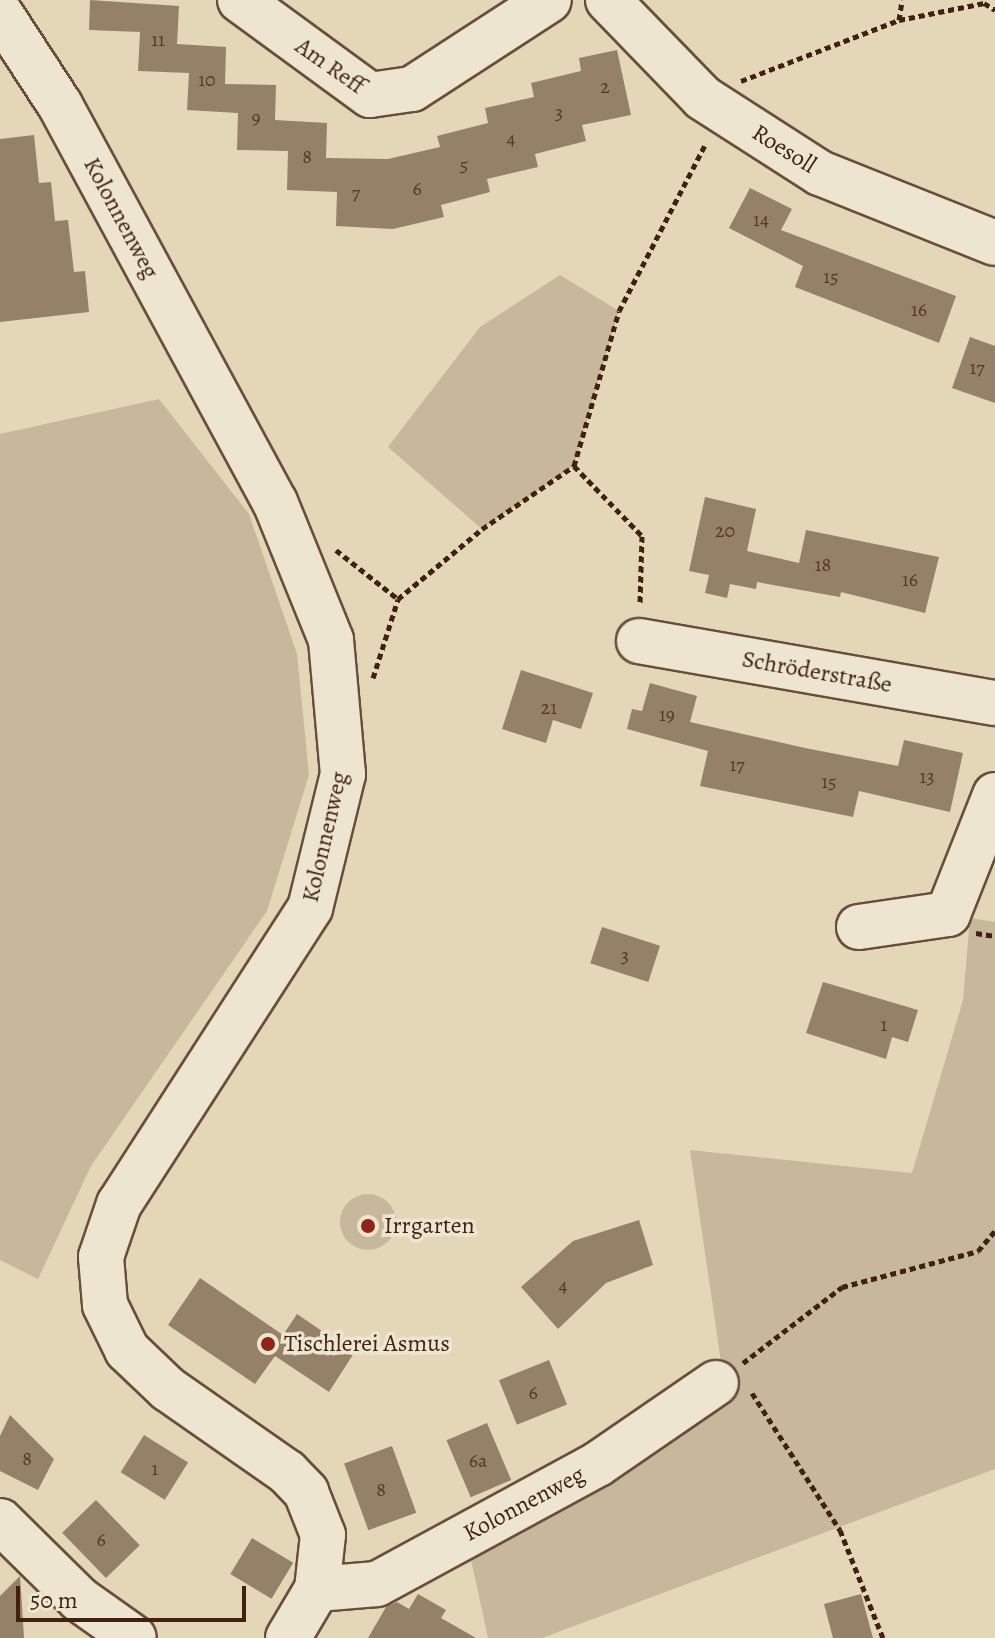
<!DOCTYPE html>
<html>
<head>
<meta charset="utf-8">
<style>
	body { margin:0 }
	#map { position:relative; width:995px; height:1638px; overflow:hidden; background:#e3d7b7; font-family:Alegreya,serif }
	div>[style] { position:absolute }
	.green>* { inset:0; background:#c7b89b }
	.round { border-radius:50% }
	.building>* { inset:0; background:#958068; transform-origin:0 0 }
	.path>* { height:5px; margin-top:-2.5px; transform-origin:0; background:repeating-linear-gradient(90deg,#402112 0 6px,transparent 0 10px) }
	.roads { filter:drop-shadow(2px 0 #694e3b) drop-shadow(-2px 0 #694e3b) drop-shadow(0 2px #694e3b) drop-shadow(0 -2px #694e3b) }
	.minor>* { height:44px; margin:-22px; padding:0 22px; transform-origin:22px; border-radius:22px; background:#ede5d0 }
	.dots>* { width:22px; height:22px; translate:-50% -50%; box-sizing:border-box; border:4px solid #ede5d0; border-radius:50% }
	span { translate:-50% -50%; white-space:nowrap; text-align:center; line-height:1.15; -webkit-text-stroke:7px #ede5d0; paint-order:stroke }
	.number-label { font-size:20px; color:#553928 }
	.number-label span { -webkit-text-stroke-width:0 }
	.street-label { font-size:24px; color:#402112 }
	.poi-label { font-size:24px; color:#402112 }
	.left { translate:0 -50%; text-align:left }
	.scale { position:absolute; left:16px; top:1586px; width:230px; height:36px; box-sizing:border-box; border:4px solid #402112; border-top:0; padding-left:10px; font-size:24px; line-height:28px; white-space:nowrap; color:#402112; -webkit-text-stroke:6px #ede5d0; paint-order:stroke }
</style>
</head>
<body>
<div id="map">
	<div class="green">
		<i style="clip-path:polygon(560px 275px,619px 311px,574px 466px,482px 529px,388px 447px,480px 327px)"></i>
		<i style="clip-path:polygon(159px 399px,249px 514px,297px 654px,309px 775px,267px 911px,91px 1166px,38px 1279px,0 1260px,0 434px)"></i>
		<i style="clip-path:polygon(970px 918px,995px 922px,995px 1469px,542px 1638px,488px 1638px,470px 1555px,672px 1441px,725px 1390px,690px 1150px,912px 1173px,963px 1000px)"></i>
		<i class="round" style="left:340px;top:1194px;width:56px;height:56px"></i>
	</div>
	<div class="building">
		<i style="clip-path:polygon(90px 0,179px 6px,177px 44px,226px 47px,225px 84px,276px 85px,275px 120px,327px 123px,326px 158px,388px 159px,440px 147px,437px 136px,488px 123px,485px 108px,534px 97px,531px 83px,581px 71px,579px 58px,617px 50px,631px 115px,582px 125px,586px 141px,535px 154px,538px 167px,487px 179px,490px 192px,441px 205px,444px 217px,393px 229px,336px 226px,337px 192px,287px 190px,288px 151px,237px 150px,238px 113px,187px 110px,189px 73px,138px 71px,140px 32px,89px 30px)"></i>
		<i style="clip-path:polygon(34px 135px,39px 183px,51px 182px,55px 221px,68px 220px,74px 272px,85px 271px,89px 312px,0 322px,0 139px)"></i>
		<i style="clip-path:polygon(750px 188px,792px 209px,781px 230px,956px 296px,939px 343px,795px 287px,803px 266px,729px 228px)"></i>
		<i style="clip-path:polygon(970px 337px,995px 346px,995px 403px,952px 388px)"></i>
		<i style="clip-path:polygon(705px 497px,756px 509px,747px 551px,799px 563px,806px 530px,939px 557px,925px 613px,841px 592px,840px 597px,757px 582px,756px 589px,730px 584px,727px 598px,705px 593px,709px 575px,689px 571px)"></i>
		<i style="clip-path:polygon(521px 670px,593px 693px,581px 729px,553px 720px,546px 743px,502px 729px)"></i>
		<i style="clip-path:polygon(650px 683px,697px 696px,690px 722px,805px 748px,898px 766px,904px 740px,963px 753px,950px 812px,859px 791px,853px 817px,700px 786px,708px 751px,627px 729px,632px 709px,642px 711px)"></i>
		<i style="left:602px;top:927px;width:61px;height:38px;rotate:18deg"></i>
		<i style="clip-path:polygon(823px 982px,918px 1010px,908px 1042px,892px 1037px,886px 1059px,806px 1033px)"></i>
		<i style="clip-path:polygon(639px 1220px,653px 1265px,606px 1283px,558px 1329px,521px 1287px,573px 1241px)"></i>
		<i style="clip-path:polygon(200px 1278px,283px 1335px,297px 1314px,354px 1353px,329px 1392px,275px 1356px,255px 1384px,168px 1325px)"></i>
		<i style="left:549px;top:1360px;width:48px;height:54px;rotate:68deg"></i>
		<i style="clip-path:polygon(10px 1415px,54px 1459px,38px 1490px,0 1471px,0 1436px)"></i>
		<i style="left:487px;top:1423px;width:62px;height:44px;rotate:67deg"></i>
		<i style="left:144px;top:1435px;width:52px;height:44px;rotate:32deg"></i>
		<i style="left:392px;top:1446px;width:71px;height:51px;rotate:70deg"></i>
		<i style="left:96px;top:1500px;width:63px;height:47px;rotate:46deg"></i>
		<i style="left:252px;top:1538px;width:48px;height:42px;rotate:31deg"></i>
		<i style="clip-path:polygon(20px 1576px,24px 1638px,0 1638px,0 1596px)"></i>
		<i style="clip-path:polygon(418px 1594px,446px 1610px,441px 1618px,476px 1638px,368px 1638px,386px 1607px,397px 1602px,409px 1609px)"></i>
		<i style="clip-path:polygon(861px 1594px,873px 1638px,833px 1638px,824px 1604px)"></i>
	</div>
	<div class="path">
		<i style="left:899px;top:20px;width:20px;rotate:-81deg"></i>
		<i style="left:741px;top:81px;width:169px;rotate:-21.1deg"></i>
		<i style="left:899px;top:20px;width:87px;rotate:-11.3deg"></i>
		<i style="left:984px;top:3px;width:13px;rotate:32deg"></i>
		<i style="left:574px;top:466px;width:98px;rotate:45.8deg"></i>
		<i style="left:642px;top:536px;width:69px;rotate:91.7deg"></i>
		<i style="left:336px;top:550px;width:79px;rotate:38.3deg"></i>
		<i style="left:398px;top:599px;width:109px;rotate:-39.8deg"></i>
		<i style="left:482px;top:529px;width:112px;rotate:-34.4deg"></i>
		<i style="left:574px;top:466px;width:161px;rotate:-73.8deg"></i>
		<i style="left:619px;top:311px;width:189px;rotate:-62.6deg"></i>
		<i style="left:373px;top:678px;width:83px;rotate:-72.4deg"></i>
		<i style="left:976px;top:933px;width:19px;rotate:9deg"></i>
		<i style="left:743px;top:1363px;width:125px;rotate:-37.5deg"></i>
		<i style="left:842px;top:1287px;width:141px;rotate:-14.8deg"></i>
		<i style="left:978px;top:1251px;width:26px;rotate:-50deg"></i>
		<i style="left:752px;top:1393px;width:163px;rotate:57.3deg"></i>
		<i style="left:840px;top:1530px;width:116px;rotate:68.3deg"></i>
	</div>
	<div class="roads">
		<div class="minor">
			<i style="left:240px;top:0;width:161px;rotate:36.2deg"></i>
			<i style="left:370px;top:95px;width:42px;rotate:-8.1deg"></i>
			<i style="left:412px;top:89px;width:163px;rotate:-33deg"></i>
			<i style="left:608px;top:0;width:136px;rotate:45.9deg"></i>
			<i style="left:703px;top:98px;width:139px;rotate:32.7deg"></i>
			<i style="left:820px;top:173px;width:188px;rotate:21.8deg"></i>
			<i style="left:0;top:13px;width:110px;rotate:56.9deg"></i>
			<i style="left:60px;top:105px;width:451px;rotate:61.6deg"></i>
			<i style="left:275px;top:502px;width:149px;rotate:67.9deg"></i>
			<i style="left:331px;top:640px;width:135px;rotate:84.9deg"></i>
			<i style="left:343px;top:774px;width:138px;rotate:103.8deg"></i>
			<i style="left:310px;top:908px;width:352px;rotate:122.8deg"></i>
			<i style="left:119px;top:1204px;width:56px;rotate:108.8deg"></i>
			<i style="left:101px;top:1257px;width:48px;rotate:85.2deg"></i>
			<i style="left:105px;top:1305px;width:50px;rotate:63.9deg"></i>
			<i style="left:127px;top:1350px;width:57px;rotate:43.6deg"></i>
			<i style="left:168px;top:1389px;width:145px;rotate:34.9deg"></i>
			<i style="left:287px;top:1472px;width:28px;rotate:46deg"></i>
			<i style="left:306px;top:1492px;width:46px;rotate:68.4deg"></i>
			<i style="left:323px;top:1535px;width:54px;rotate:96.3deg"></i>
			<i style="left:317px;top:1589px;width:57px;rotate:120.6deg"></i>
			<i style="left:639px;top:641px;width:361px;rotate:9.9deg"></i>
			<i style="left:859px;top:927px;width:90px;rotate:-8.3deg"></i>
			<i style="left:948px;top:914px;width:128px;rotate:-68.4deg"></i>
			<i style="left:0;top:1521px;width:111px;rotate:44.6deg"></i>
			<i style="left:79px;top:1599px;width:67px;rotate:35.3deg"></i>
			<i style="left:317px;top:1589px;width:60px;rotate:-4.8deg"></i>
			<i style="left:377px;top:1584px;width:251px;rotate:-28.5deg"></i>
			<i style="left:598px;top:1464px;width:143px;rotate:-34.5deg"></i>
		</div>
	</div>
	<div class="dots">
		<i style="left:368px;top:1226px;background:#8f2418"></i>
		<i style="left:268px;top:1344px;background:#8f2418"></i>
	</div>
	<div class="number-label">
		<span style="left:158px;top:39px">11</span>
		<span style="left:207px;top:79px">10</span>
		<span style="left:605px;top:86px">2</span>
		<span style="left:559px;top:112px">3</span>
		<span style="left:256px;top:117px">9</span>
		<span style="left:511px;top:138px">4</span>
		<span style="left:307px;top:156px">8</span>
		<span style="left:464px;top:164px">5</span>
		<span style="left:417px;top:188px">6</span>
		<span style="left:356px;top:192px">7</span>
		<span style="left:761px;top:219px">14</span>
		<span style="left:831px;top:276px">15</span>
		<span style="left:919px;top:309px">16</span>
		<span style="left:977px;top:367px">17</span>
		<span style="left:725px;top:530px">20</span>
		<span style="left:823px;top:564px">18</span>
		<span style="left:910px;top:579px">16</span>
		<span style="left:549px;top:707px">21</span>
		<span style="left:667px;top:714px">19</span>
		<span style="left:737px;top:764px">17</span>
		<span style="left:927px;top:776px">13</span>
		<span style="left:829px;top:781px">15</span>
		<span style="left:625px;top:955px">3</span>
		<span style="left:884px;top:1024px">1</span>
		<span style="left:563px;top:1285px">4</span>
		<span style="left:533px;top:1392px">6</span>
		<span style="left:27px;top:1458px">8</span>
		<span style="left:478px;top:1460px">6a</span>
		<span style="left:155px;top:1468px">1</span>
		<span style="left:381px;top:1489px">8</span>
		<span style="left:101px;top:1539px">6</span>
	</div>
	<div class="street-label">
		<span style="left:330px;top:66px;rotate:35deg">Am Reff</span>
		<span style="left:784px;top:149px;rotate:32deg">Roesoll</span>
		<span style="left:121px;top:218px;rotate:62deg">Kolonnenweg</span>
		<span style="left:817px;top:672px;rotate:10deg">Schröderstraße</span>
		<span style="left:325px;top:837px;rotate:-77deg">Kolonnenweg</span>
		<span style="left:524px;top:1504px;rotate:-28deg">Kolonnenweg</span>
	</div>
	<div class="poi-label">
		<span class="left" style="left:384px;top:1226px">Irrgarten</span>
		<span class="left" style="left:284px;top:1344px">Tischlerei Asmus</span>
	</div>
	<div class="scale">50 m</div>
</div>
</body>
</html>
